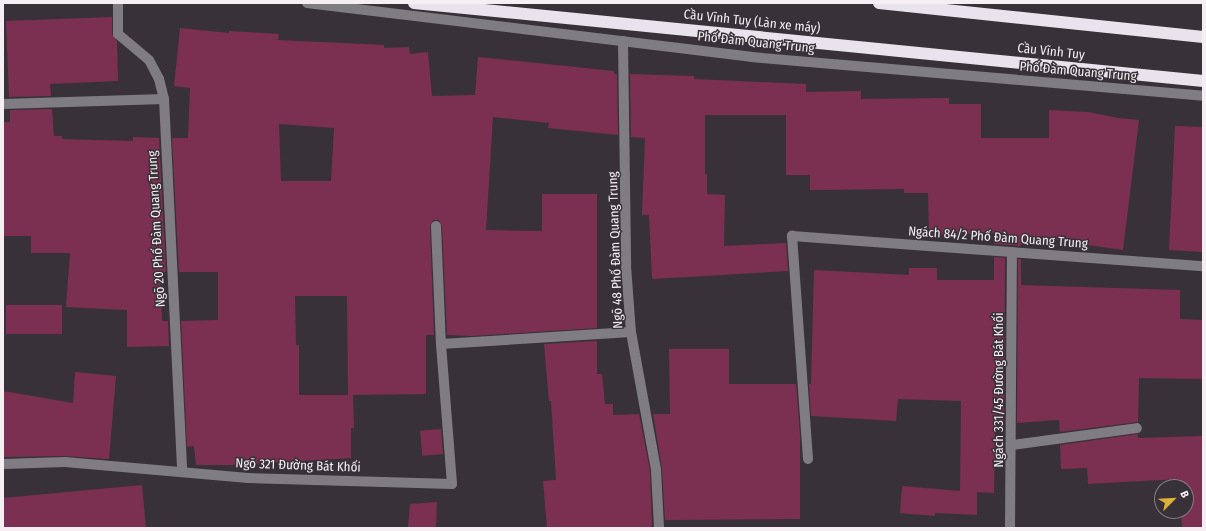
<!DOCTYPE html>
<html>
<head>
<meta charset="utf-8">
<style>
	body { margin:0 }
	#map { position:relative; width:1206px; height:531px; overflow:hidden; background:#393138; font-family:"Fira Sans Condensed",sans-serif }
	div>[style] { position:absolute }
	.building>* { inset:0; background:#7b3051; transform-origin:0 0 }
	.minor>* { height:10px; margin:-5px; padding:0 5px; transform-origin:5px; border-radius:5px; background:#807d82 }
	.highway>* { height:12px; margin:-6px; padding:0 6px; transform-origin:6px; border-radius:6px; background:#e9e3ee }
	span { translate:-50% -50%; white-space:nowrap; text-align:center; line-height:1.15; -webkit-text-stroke:3px #393138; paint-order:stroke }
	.street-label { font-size:13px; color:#f5eff4 }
	.frame { position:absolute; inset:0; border:4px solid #f5eff4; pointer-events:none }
	.north { position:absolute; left:1154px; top:479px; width:40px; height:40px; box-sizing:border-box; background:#393138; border:1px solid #847d83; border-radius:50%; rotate:66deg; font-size:11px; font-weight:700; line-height:16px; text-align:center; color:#f5eff4 }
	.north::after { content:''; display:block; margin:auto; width:14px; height:18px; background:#ddb133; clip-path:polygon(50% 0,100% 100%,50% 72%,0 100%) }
</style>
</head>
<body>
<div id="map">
	<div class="building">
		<i style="clip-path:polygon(112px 17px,112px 34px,117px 41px,118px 81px,50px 84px,51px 96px,9px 97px,6px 21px)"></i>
		<i style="clip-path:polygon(evenodd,180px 28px,229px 33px,229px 31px,279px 34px,278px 40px,384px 45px,384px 48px,409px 47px,410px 54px,428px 52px,432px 96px,475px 95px,478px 57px,614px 71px,614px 74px,617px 74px,618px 135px,548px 128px,549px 123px,493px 117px,486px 230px,542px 231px,542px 194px,597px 194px,597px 328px,472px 336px,447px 335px,442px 226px,439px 220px,433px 220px,430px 226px,434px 335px,426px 335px,426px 394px,353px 395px,354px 428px,351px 428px,351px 458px,231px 465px,196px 465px,194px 446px,187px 447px,181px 321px,218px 320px,218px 272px,179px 272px,172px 138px,188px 138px,190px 88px,174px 86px,180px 28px,279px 124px,334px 128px,331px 181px,281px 181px,279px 124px,180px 28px,295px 296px,347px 296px,348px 395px,299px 395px,299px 345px,296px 345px,295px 296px)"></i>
		<i style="clip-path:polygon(630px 74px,694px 76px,694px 79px,806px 84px,806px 92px,861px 91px,861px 99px,949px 98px,949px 104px,981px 104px,981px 138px,1049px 138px,1049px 110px,1088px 112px,1118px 118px,1139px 120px,1123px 250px,1074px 243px,1074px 240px,1021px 239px,1021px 246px,994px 244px,994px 233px,929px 235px,928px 193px,904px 193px,904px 189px,810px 190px,810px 175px,786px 175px,786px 115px,705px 115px,705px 174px,707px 174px,707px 194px,725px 195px,724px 246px,786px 243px,788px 271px,652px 279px,649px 215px,642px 215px,645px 138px,631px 137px)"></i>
		<i style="clip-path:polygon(52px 109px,54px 136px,62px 136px,62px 139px,133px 141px,133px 137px,159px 138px,166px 272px,160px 272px,162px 321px,168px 321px,169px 346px,127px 347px,127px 310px,66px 307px,70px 253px,31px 253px,31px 236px,3px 236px,3px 122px,10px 122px,10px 110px)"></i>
		<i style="clip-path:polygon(1175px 126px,1203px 127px,1203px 252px,1169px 250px)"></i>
		<i style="clip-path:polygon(994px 257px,1005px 258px,1004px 431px,995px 431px,994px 493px,977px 492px,977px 515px,935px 513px,935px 516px,900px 513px,902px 486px,960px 491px,961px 401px,898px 399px,896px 421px,811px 416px,809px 384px,811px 384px,814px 270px,909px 275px,909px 268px,937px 268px,937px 280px,994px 280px)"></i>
		<i style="clip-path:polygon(1018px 259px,1021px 259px,1021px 285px,1180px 290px,1180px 319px,1203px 320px,1203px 379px,1139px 378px,1138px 422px,1060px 432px,1059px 420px,1017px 423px)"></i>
		<i style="left:6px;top:305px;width:56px;height:29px"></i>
		<i style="clip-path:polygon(597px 341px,597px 374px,602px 374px,605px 404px,613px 404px,613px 415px,639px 414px,650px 471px,652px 528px,547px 528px,543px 481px,556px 480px,551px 401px,549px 401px,544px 344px)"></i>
		<i style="clip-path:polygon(669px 349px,729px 349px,729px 384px,796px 384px,800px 434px,800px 519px,665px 520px,662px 469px,653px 414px,670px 414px)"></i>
		<i style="clip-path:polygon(75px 372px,116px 376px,109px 459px,65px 456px,3px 457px,3px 391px,73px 403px)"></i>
		<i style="left:441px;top:429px;width:25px;height:21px;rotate:85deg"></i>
		<i style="clip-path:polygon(1138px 434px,1138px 438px,1203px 436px,1203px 528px,1182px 528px,1181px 511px,1186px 511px,1186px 487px,1180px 487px,1180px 479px,1088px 484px,1087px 468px,1061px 469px,1060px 445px)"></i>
		<i style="clip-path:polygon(142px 485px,146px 528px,3px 528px,3px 498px)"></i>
		<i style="clip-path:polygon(437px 502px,436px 528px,408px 528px,410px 504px)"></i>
	</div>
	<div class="minor">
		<i style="left:118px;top:3px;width:31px;rotate:90deg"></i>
		<i style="left:118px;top:34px;width:40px;rotate:40deg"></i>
		<i style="left:149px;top:60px;width:21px;rotate:62deg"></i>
		<i style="left:159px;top:79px;width:21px;rotate:76deg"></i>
		<i style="left:164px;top:99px;width:373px;rotate:87.2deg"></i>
		<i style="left:307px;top:3px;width:447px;rotate:6.9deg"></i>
		<i style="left:751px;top:57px;width:454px;rotate:4.9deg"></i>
		<i style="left:623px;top:41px;width:225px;rotate:89.2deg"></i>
		<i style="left:626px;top:266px;width:66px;rotate:85.7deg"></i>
		<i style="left:631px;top:332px;width:140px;rotate:79.7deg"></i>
		<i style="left:656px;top:470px;width:58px;rotate:87deg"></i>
		<i style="left:3px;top:104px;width:161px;rotate:-1.8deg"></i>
		<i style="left:436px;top:226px;width:118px;rotate:87.6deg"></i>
		<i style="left:1012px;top:445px;width:126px;rotate:-7.7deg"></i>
		<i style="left:808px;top:459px;width:224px;rotate:-94.1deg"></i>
		<i style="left:792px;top:236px;width:412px;rotate:4.2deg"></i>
		<i style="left:3px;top:464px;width:62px;rotate:-1.8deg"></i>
		<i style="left:65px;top:462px;width:184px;rotate:5deg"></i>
		<i style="left:248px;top:478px;width:204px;rotate:1.7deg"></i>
		<i style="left:452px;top:484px;width:140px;rotate:-94.5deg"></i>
		<i style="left:441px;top:344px;width:190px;rotate:-3.6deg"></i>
		<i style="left:1010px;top:528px;width:276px;rotate:-89.6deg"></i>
	</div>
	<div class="highway">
		<i style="left:414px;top:3px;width:793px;rotate:5.65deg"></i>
		<i style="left:879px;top:3px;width:326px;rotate:6deg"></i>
	</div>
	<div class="street-label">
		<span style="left:752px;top:22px;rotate:6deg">Cầu Vĩnh Tuy (Làn xe máy)</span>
		<span style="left:756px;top:43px;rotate:6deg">Phố Đàm Quang Trung</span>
		<span style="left:1051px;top:52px;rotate:6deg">Cầu Vĩnh Tuy</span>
		<span style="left:1078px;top:72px;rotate:5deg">Phố Đàm Quang Trung</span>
		<span style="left:157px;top:229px;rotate:-93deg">Ngõ 20 Phố Đàm Quang Trung</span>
		<span style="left:998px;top:238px;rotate:4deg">Ngách 84/2 Phố Đàm Quang Trung</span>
		<span style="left:616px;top:250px;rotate:-92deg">Ngõ 48 Phố Đàm Quang Trung</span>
		<span style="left:999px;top:390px;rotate:-90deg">Ngách 331/45 Đường Bát Khối</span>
		<span style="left:298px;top:466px;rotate:2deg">Ngõ 321 Đường Bát Khối</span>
	</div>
	<div class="frame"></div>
	<div class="north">B</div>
</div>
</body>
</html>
